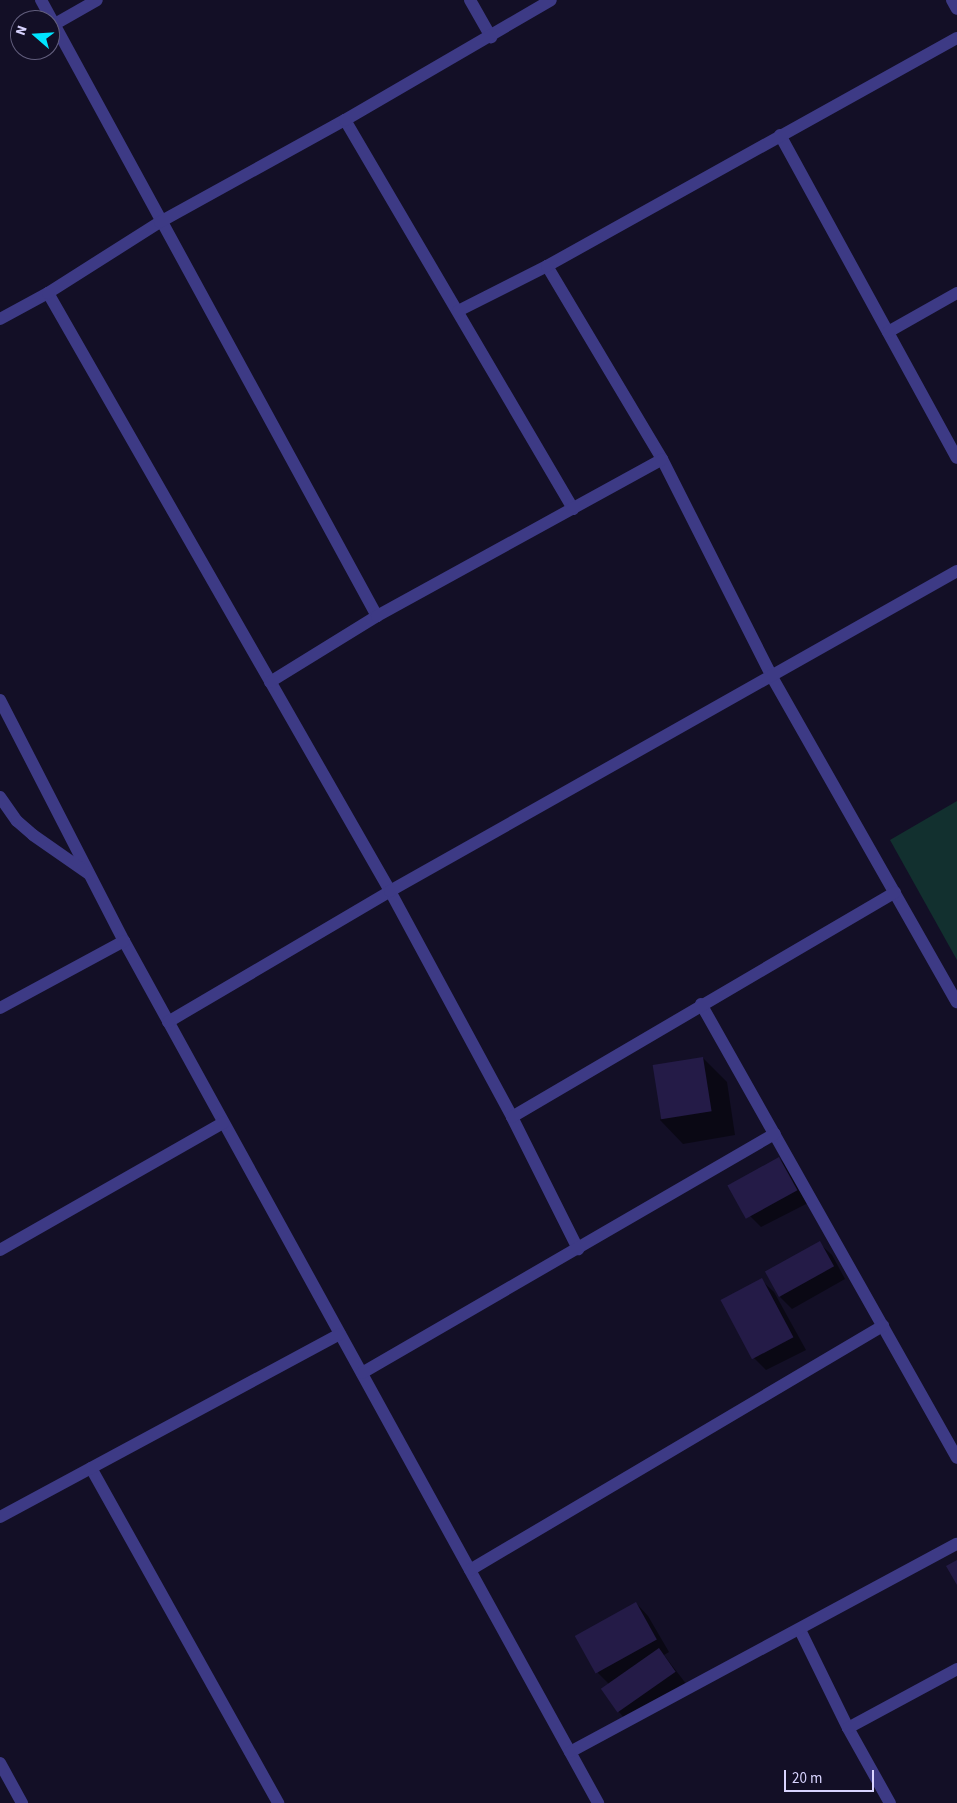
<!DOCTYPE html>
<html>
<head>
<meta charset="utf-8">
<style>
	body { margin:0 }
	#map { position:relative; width:957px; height:1803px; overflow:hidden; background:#130f26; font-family:"Source Sans 3",sans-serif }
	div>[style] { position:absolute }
	.green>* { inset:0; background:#12302f }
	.shadow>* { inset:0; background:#0007 }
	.building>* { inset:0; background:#241b47; transform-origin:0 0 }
	.minor>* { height:12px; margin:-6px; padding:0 6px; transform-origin:6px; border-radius:6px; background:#3d3a85 }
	span { translate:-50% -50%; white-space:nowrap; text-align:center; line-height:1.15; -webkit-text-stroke:4.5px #130f26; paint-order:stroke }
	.north { position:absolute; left:10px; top:10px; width:50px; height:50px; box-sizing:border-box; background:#130f26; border:1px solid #625e7d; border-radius:50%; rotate:289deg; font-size:14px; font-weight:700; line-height:20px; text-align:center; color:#d9d4ff }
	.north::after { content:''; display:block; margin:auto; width:18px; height:22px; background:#00e5ff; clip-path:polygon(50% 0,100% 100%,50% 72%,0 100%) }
	.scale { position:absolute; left:784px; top:1770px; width:90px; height:22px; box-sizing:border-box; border:2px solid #d9d4ff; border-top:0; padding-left:6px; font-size:15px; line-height:18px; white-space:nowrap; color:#d9d4ff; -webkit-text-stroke:4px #130f26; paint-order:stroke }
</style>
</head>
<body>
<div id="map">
	<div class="green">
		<i style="clip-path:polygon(957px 801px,957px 960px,890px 840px)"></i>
	</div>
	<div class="shadow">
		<i style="clip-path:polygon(703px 1058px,727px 1082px,735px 1135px,683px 1144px,660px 1120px)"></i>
		<i style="clip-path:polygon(779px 1158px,791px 1171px,808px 1203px,761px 1227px,748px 1214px)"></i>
		<i style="clip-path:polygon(819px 1243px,832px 1255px,845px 1279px,792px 1309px,780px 1297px)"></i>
		<i style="clip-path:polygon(761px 1280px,774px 1292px,806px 1350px,766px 1370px,754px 1358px)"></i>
		<i style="clip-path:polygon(636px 1603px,648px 1616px,669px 1652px,664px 1655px,687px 1685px,630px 1724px,618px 1711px,608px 1683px,598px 1673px)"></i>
	</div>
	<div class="building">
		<i style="left:703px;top:1057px;width:55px;height:51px;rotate:81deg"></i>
		<i style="left:779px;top:1157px;width:38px;height:59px;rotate:61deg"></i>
		<i style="left:820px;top:1241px;width:29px;height:63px;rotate:61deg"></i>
		<i style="left:762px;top:1278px;width:67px;height:47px;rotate:62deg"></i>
		<i style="clip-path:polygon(957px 1560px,957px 1585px,946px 1566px)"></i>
		<i style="left:636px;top:1602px;width:43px;height:70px;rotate:61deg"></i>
		<i style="left:659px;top:1648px;width:29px;height:71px;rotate:55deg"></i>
	</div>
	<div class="minor">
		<i style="left:41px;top:0;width:702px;rotate:61.39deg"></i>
		<i style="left:470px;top:0;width:43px;rotate:60.4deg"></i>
		<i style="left:952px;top:0;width:10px;rotate:61deg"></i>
		<i style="left:55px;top:24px;width:48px;rotate:-29.7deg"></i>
		<i style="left:345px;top:120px;width:451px;rotate:59.6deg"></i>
		<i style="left:780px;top:135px;width:368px;rotate:61.3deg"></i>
		<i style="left:547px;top:266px;width:225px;rotate:59.2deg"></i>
		<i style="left:662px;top:459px;width:244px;rotate:63.2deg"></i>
		<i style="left:772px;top:677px;width:374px;rotate:60.4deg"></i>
		<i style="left:48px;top:293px;width:689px;rotate:60.23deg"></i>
		<i style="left:390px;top:891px;width:257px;rotate:61.6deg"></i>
		<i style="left:512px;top:1117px;width:148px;rotate:63.4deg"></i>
		<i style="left:458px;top:311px;width:100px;rotate:-26.8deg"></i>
		<i style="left:547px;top:266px;width:469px;rotate:-29.1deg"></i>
		<i style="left:0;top:319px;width:55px;rotate:-28.4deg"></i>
		<i style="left:48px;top:293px;width:133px;rotate:-32.4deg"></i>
		<i style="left:160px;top:222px;width:211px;rotate:-28.9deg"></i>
		<i style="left:345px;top:120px;width:238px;rotate:-30.2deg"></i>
		<i style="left:888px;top:332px;width:79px;rotate:-29.5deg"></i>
		<i style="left:270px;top:682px;width:126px;rotate:-31.7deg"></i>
		<i style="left:377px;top:616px;width:325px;rotate:-28.8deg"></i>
		<i style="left:0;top:700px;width:271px;rotate:62.8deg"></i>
		<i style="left:124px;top:941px;width:984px;rotate:61.19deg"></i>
		<i style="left:0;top:797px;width:29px;rotate:55deg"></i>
		<i style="left:17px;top:821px;width:21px;rotate:41deg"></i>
		<i style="left:33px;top:835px;width:68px;rotate:34.9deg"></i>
		<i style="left:701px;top:1004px;width:521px;rotate:60.58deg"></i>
		<i style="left:0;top:1008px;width:141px;rotate:-28.4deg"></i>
		<i style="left:168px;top:1022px;width:258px;rotate:-30.5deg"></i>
		<i style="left:390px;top:891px;width:651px;rotate:-29.44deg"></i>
		<i style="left:512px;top:1117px;width:444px;rotate:-30.4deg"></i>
		<i style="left:0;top:1250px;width:257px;rotate:-29.7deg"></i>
		<i style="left:362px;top:1373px;width:477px;rotate:-30.1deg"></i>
		<i style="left:91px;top:1468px;width:384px;rotate:60.8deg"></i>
		<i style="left:0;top:1517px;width:386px;rotate:-28.3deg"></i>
		<i style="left:470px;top:1570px;width:480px;rotate:-30.6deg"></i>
		<i style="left:800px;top:1630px;width:109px;rotate:63.9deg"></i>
		<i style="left:848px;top:1728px;width:86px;rotate:60.8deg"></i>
		<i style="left:848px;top:1728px;width:124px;rotate:-28.4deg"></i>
		<i style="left:570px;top:1752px;width:439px;rotate:-28.3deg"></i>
		<i style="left:0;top:1763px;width:46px;rotate:61.2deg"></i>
	</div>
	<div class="north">N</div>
	<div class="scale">20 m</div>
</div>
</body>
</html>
